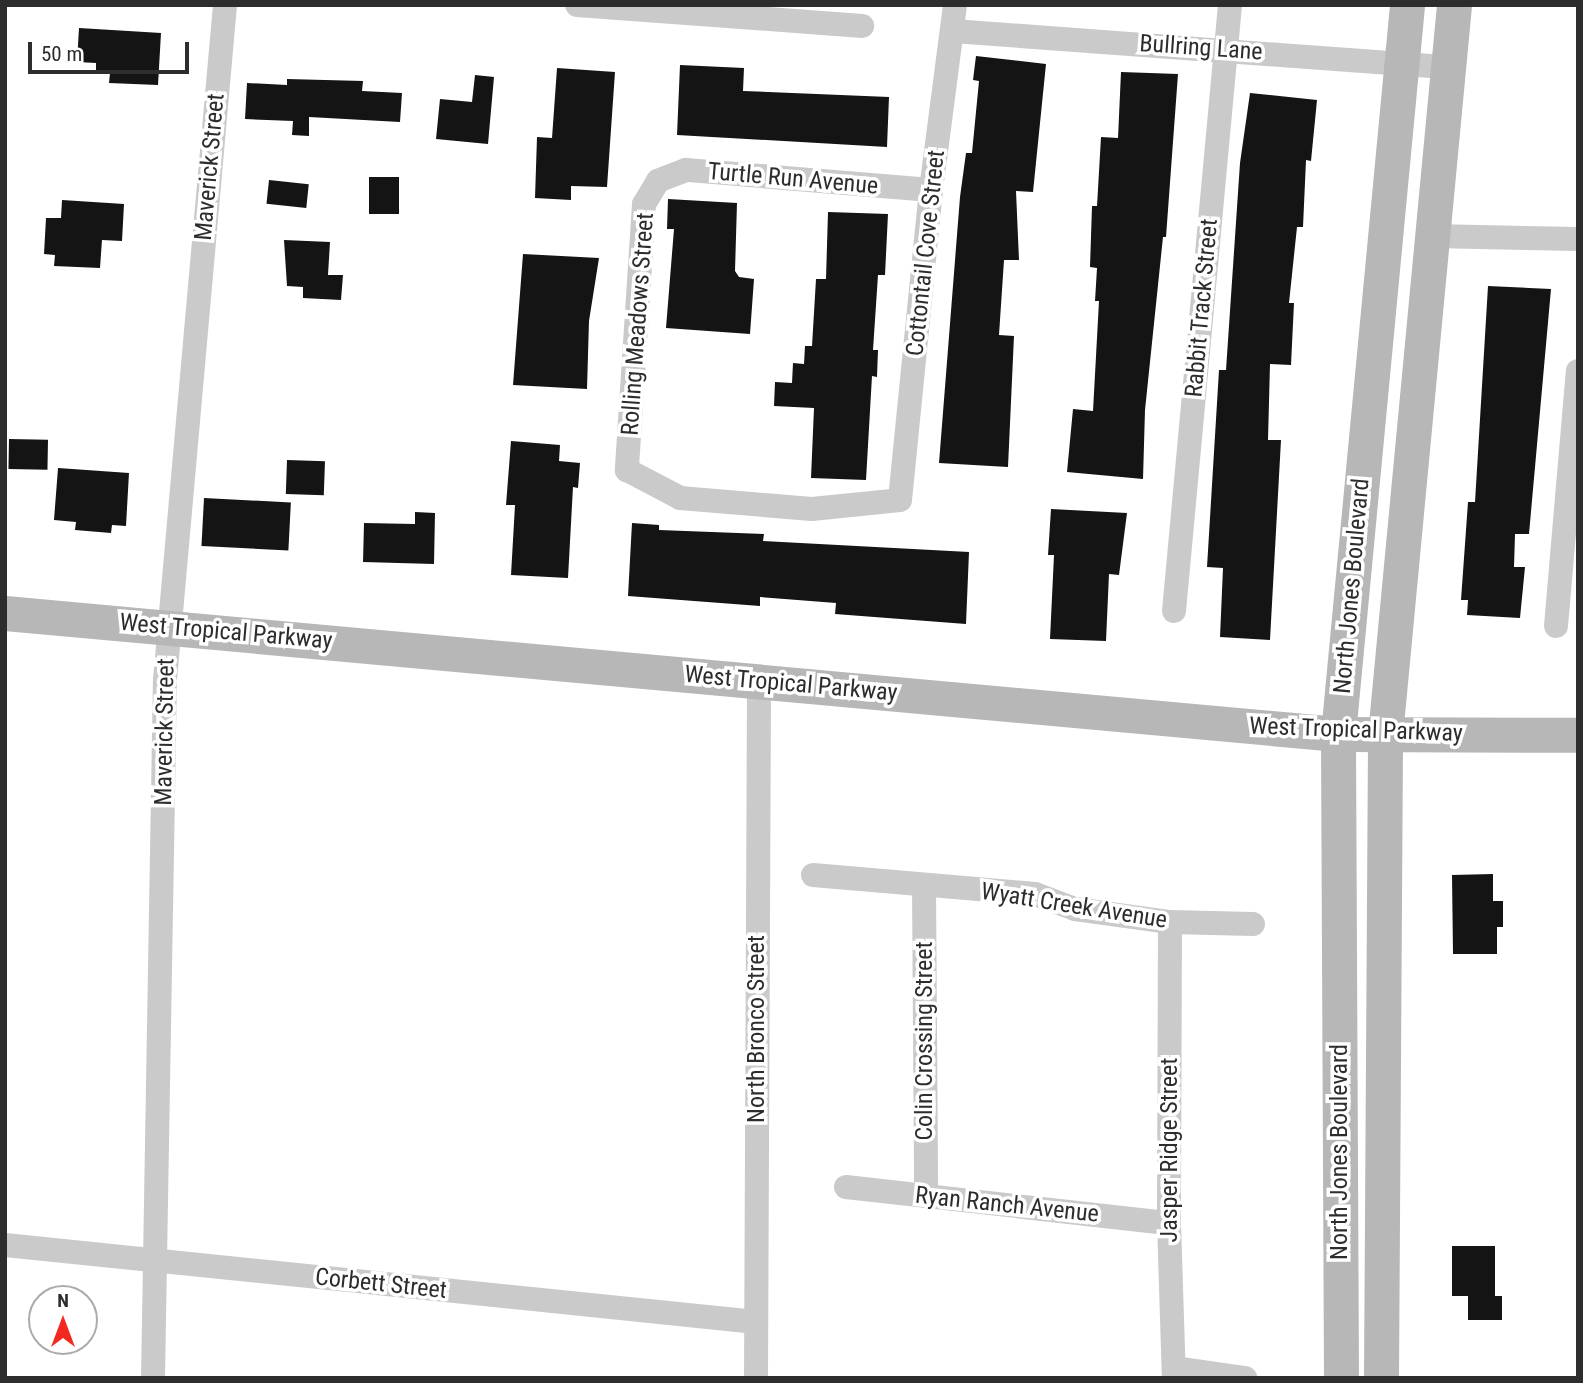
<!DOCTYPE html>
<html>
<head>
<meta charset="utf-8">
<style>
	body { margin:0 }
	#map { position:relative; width:1583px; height:1383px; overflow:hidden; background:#fff; font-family:"Roboto Condensed",sans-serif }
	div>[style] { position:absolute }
	.building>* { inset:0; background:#141414; transform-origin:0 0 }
	.street>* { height:24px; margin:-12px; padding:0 12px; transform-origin:12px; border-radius:12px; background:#cacaca }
	.secondary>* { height:35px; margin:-17.5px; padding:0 17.5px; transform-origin:17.5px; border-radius:17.5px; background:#b7b7b7 }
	span { translate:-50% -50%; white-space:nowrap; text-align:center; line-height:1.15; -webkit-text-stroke:7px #fff; paint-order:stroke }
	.street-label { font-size:24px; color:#2d2d2d }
	.frame { position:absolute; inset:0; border:7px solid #2d2d2d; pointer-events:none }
	.north { position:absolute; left:28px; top:1285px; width:70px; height:70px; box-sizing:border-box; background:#fff; border:2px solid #ababab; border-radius:50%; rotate:0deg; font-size:19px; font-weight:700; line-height:28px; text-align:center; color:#2d2d2d }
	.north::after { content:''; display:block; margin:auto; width:24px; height:32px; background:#f32920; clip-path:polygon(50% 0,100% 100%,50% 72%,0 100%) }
	.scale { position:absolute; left:28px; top:42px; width:161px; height:32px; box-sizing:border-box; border:4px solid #2d2d2d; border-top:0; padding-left:9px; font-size:21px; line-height:24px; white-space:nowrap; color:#2d2d2d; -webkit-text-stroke:5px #fff; paint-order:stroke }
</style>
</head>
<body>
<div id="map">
	<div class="building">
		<i style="clip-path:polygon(79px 28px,161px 33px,158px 85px,109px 83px,110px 73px,96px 73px,96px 63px,77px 62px)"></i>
		<i style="clip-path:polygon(976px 56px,1046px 64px,1033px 192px,1016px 191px,1019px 260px,1004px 260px,999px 335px,1014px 336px,1008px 467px,939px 463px,960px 197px,966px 153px,972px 153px,979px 81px,973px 80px)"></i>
		<i style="clip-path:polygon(680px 65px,744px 68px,743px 91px,889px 97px,887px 147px,677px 135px)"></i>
		<i style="clip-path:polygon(557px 68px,615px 72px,607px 187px,571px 186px,571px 200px,535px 198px,537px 137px,552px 138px)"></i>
		<i style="clip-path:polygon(1121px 72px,1178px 74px,1166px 237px,1163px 237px,1145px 410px,1143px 479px,1067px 472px,1073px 409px,1093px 411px,1099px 301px,1095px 301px,1097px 268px,1090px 267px,1092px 206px,1097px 206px,1101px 137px,1118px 138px)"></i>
		<i style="clip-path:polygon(475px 75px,494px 77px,488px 144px,436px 139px,440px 99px,472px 102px)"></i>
		<i style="clip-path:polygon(287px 79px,363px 81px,362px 91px,402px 93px,400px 122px,309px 117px,309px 136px,292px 135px,293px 121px,245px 119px,247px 83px,287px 85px)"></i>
		<i style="clip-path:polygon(1250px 93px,1317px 100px,1311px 161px,1306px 160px,1303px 227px,1297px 227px,1289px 303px,1294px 303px,1291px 365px,1270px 364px,1268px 440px,1281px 440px,1270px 640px,1220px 637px,1223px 568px,1207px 567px,1219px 370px,1226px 370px,1240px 163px)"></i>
		<i style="left:369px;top:177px;width:30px;height:37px"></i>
		<i style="left:269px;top:180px;width:40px;height:24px;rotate:6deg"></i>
		<i style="clip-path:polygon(668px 199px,737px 203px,735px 271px,739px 277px,754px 279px,750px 334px,666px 328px,674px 229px,667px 229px)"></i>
		<i style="clip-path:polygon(62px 200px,124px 204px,122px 241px,102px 240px,100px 268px,54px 266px,55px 255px,44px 254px,46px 218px,61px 218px)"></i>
		<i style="clip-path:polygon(828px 212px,888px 214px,885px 275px,878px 275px,873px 350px,878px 350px,877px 377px,872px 376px,866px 480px,811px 478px,814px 408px,774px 406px,775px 382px,792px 383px,793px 363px,804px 364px,805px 346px,812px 346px,816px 279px,826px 279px)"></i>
		<i style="clip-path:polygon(284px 240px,330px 242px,328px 275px,343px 275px,341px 300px,303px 298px,303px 287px,287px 286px)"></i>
		<i style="clip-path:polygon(523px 254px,599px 258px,589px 321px,587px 389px,513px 385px)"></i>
		<i style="clip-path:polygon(1488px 286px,1551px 289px,1529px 534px,1515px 534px,1514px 567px,1525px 567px,1520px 618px,1467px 615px,1468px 600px,1461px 600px,1468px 502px,1475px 502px)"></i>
		<i style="left:9px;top:439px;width:39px;height:30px;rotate:1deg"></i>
		<i style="clip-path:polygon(511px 441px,560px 445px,559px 461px,580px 463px,578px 488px,573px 487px,568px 578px,511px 575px,515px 505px,506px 505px)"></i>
		<i style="left:287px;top:460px;width:38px;height:34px;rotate:2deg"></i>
		<i style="clip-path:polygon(58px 468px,129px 473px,126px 526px,112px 525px,111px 533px,75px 530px,76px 522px,54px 520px)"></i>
		<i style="left:204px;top:498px;width:87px;height:48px;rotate:3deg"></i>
		<i style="clip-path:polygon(1051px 509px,1127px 513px,1119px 575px,1109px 574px,1106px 641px,1050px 639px,1054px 555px,1048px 555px)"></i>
		<i style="clip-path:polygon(415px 512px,435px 513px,434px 564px,363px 562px,364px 523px,415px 524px)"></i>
		<i style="clip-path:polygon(632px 523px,659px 525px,659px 530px,764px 534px,763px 541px,969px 552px,966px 624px,835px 614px,836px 603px,760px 597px,760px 606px,628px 596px)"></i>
		<i style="clip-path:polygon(1493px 874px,1493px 901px,1503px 901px,1503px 927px,1497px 927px,1497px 954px,1453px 954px,1452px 875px)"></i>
		<i style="clip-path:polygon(1452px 1246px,1495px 1246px,1495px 1296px,1502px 1296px,1502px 1320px,1468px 1320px,1468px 1296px,1452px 1296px)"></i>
	</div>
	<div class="street">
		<i style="left:577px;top:5px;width:286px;rotate:4.2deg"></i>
		<i style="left:953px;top:31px;width:496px;rotate:4.2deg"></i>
		<i style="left:931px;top:190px;width:246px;rotate:-175.3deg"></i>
		<i style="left:686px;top:170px;width:30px;rotate:159deg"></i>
		<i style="left:658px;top:181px;width:27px;rotate:121deg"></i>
		<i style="left:644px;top:204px;width:267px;rotate:93.7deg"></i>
		<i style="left:627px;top:470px;width:60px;rotate:27.8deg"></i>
		<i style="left:680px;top:498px;width:132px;rotate:4.8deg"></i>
		<i style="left:812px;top:509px;width:88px;rotate:-5.8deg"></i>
		<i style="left:900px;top:500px;width:312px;rotate:-84.3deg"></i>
		<i style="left:931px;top:190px;width:187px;rotate:-82.6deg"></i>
		<i style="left:1431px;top:236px;width:147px;rotate:1.2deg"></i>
		<i style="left:1174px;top:611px;width:609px;rotate:-84.72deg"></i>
		<i style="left:1556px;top:626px;width:256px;rotate:-85.1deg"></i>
		<i style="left:813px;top:875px;width:223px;rotate:4.9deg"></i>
		<i style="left:1035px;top:894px;width:43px;rotate:20.6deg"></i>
		<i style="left:1075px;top:909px;width:96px;rotate:7.8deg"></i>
		<i style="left:1170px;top:922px;width:83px;rotate:1.4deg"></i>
		<i style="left:924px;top:886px;width:310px;rotate:89.6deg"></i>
		<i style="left:1170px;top:922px;width:301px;rotate:90.2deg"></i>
		<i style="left:1169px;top:1223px;width:155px;rotate:88.2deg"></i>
		<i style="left:846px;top:1187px;width:325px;rotate:6.4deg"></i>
		<i style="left:5px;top:1245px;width:755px;rotate:5.85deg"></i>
		<i style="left:1174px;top:1368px;width:72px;rotate:8deg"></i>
		<i style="left:153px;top:1378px;width:698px;rotate:-89.02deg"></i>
		<i style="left:165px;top:680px;width:678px;rotate:-84.92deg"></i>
		<i style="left:756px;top:1378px;width:697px;rotate:-89.75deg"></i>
	</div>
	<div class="secondary">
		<i style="left:5px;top:613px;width:1338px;rotate:5.19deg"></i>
		<i style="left:1338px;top:734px;width:240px;rotate:0.2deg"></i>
		<i style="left:1341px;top:1378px;width:644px;rotate:-90.27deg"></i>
		<i style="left:1338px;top:734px;width:732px;rotate:-84.59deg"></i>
		<i style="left:1381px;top:1378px;width:643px;rotate:-89.64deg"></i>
		<i style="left:1385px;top:735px;width:733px;rotate:-84.6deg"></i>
	</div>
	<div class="street-label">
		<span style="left:1201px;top:48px;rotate:4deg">Bullring Lane</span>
		<span style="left:210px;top:167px;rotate:-85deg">Maverick Street</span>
		<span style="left:793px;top:179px;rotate:5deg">Turtle Run Avenue</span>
		<span style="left:926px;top:253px;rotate:-84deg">Cottontail Cove Street</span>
		<span style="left:1202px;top:308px;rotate:-85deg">Rabbit Track Street</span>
		<span style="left:638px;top:324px;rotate:-86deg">Rolling Meadows Street</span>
		<span style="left:1352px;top:586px;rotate:-85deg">North Jones Boulevard</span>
		<span style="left:226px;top:632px;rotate:5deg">West Tropical Parkway</span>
		<span style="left:791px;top:684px;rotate:5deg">West Tropical Parkway</span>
		<span style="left:1356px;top:730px;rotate:2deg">West Tropical Parkway</span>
		<span style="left:165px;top:732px;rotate:-89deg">Maverick Street</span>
		<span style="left:1074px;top:906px;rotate:9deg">Wyatt Creek Avenue</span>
		<span style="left:757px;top:1029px;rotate:-90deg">North Bronco Street</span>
		<span style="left:925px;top:1041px;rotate:-90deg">Colin Crossing Street</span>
		<span style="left:1170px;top:1150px;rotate:-90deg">Jasper Ridge Street</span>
		<span style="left:1340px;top:1152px;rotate:-90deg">North Jones Boulevard</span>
		<span style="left:1007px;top:1205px;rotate:6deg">Ryan Ranch Avenue</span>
		<span style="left:381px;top:1284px;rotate:6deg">Corbett Street</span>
	</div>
	<div class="frame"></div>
	<div class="north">N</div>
	<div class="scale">50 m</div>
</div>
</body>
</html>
